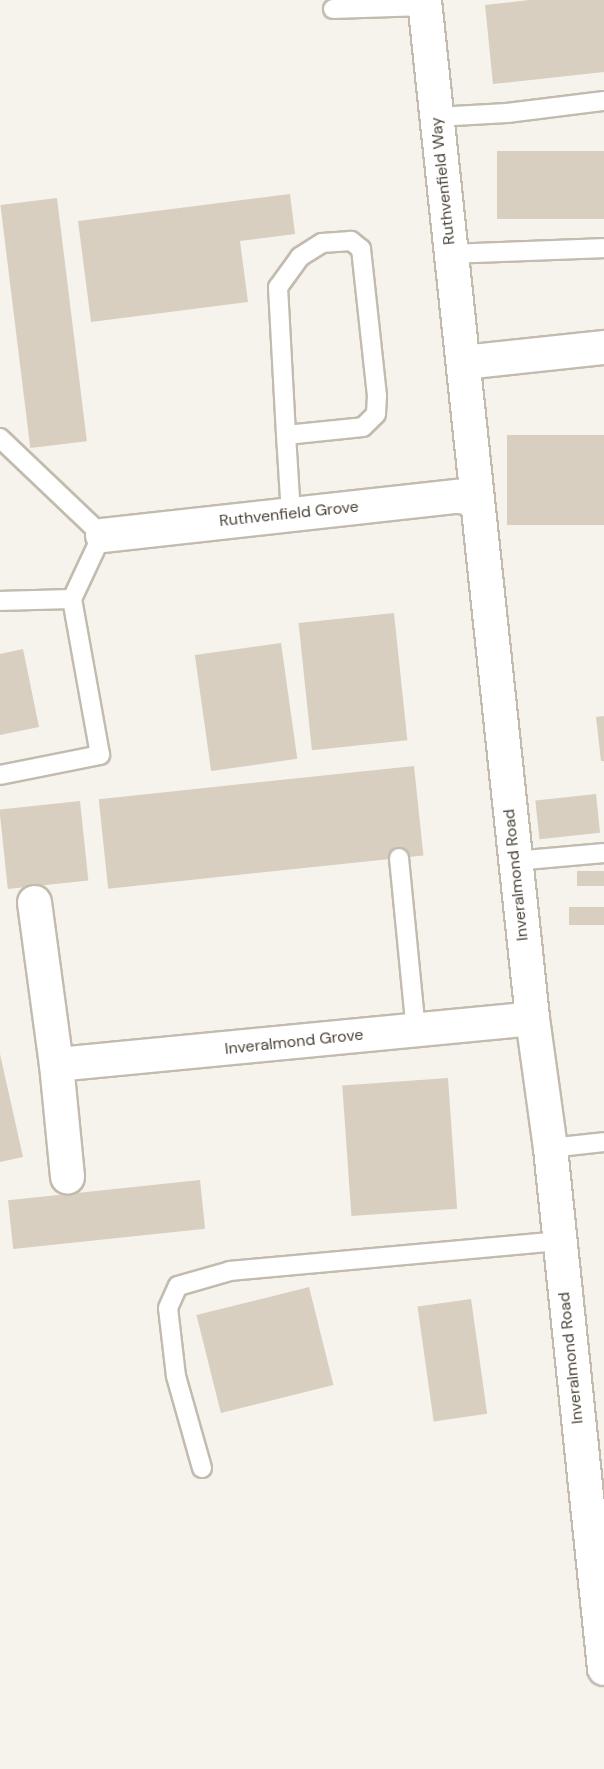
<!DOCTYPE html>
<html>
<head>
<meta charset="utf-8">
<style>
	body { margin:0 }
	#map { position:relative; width:604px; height:1769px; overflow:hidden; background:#f6f3ec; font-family:"DM Sans",sans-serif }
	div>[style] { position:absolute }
	.building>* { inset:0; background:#d8cfc1; transform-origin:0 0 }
	.roads { filter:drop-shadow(2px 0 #c2bbae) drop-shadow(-2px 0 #c2bbae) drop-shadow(0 2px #c2bbae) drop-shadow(0 -2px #c2bbae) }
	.service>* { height:18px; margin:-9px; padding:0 9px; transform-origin:9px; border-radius:9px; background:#fff }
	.minor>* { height:33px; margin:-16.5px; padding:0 16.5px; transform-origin:16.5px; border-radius:16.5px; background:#fff }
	span { translate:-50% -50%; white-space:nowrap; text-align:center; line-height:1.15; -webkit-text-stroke:4.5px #fff; paint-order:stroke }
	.street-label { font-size:16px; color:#4b4439 }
</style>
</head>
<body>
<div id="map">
	<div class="building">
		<i style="clip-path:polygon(529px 0,604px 0,604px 72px,493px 84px,485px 5px)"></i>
		<i style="left:604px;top:151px;width:68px;height:107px;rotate:90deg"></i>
		<i style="clip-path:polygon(290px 194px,295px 234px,240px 241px,248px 302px,91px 322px,78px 221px)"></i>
		<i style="left:57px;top:198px;width:245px;height:57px;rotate:83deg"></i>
		<i style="left:604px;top:435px;width:90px;height:97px;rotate:90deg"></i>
		<i style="left:394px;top:613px;width:128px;height:96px;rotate:84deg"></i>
		<i style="left:281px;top:643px;width:117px;height:87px;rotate:82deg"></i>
		<i style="clip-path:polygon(23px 649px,39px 727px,0 735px,0 654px)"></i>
		<i style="clip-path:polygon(604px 716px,604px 761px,601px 761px,596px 717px)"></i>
		<i style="left:414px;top:766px;width:90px;height:317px;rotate:84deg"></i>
		<i style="left:596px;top:794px;width:39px;height:61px;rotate:84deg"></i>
		<i style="left:80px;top:801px;width:80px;height:81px;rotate:84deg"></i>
		<i style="left:604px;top:871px;width:15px;height:27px;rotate:90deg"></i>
		<i style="left:604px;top:907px;width:18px;height:35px;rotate:90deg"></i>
		<i style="clip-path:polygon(0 1054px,23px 1157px,0 1162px)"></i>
		<i style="left:448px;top:1078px;width:131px;height:106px;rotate:86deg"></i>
		<i style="left:200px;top:1180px;width:49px;height:193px;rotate:84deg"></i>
		<i style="left:309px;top:1287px;width:101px;height:116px;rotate:76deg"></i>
		<i style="left:471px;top:1299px;width:116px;height:54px;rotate:82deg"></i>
	</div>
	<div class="roads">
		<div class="service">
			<i style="left:333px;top:9px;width:91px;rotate:-1.9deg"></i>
			<i style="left:436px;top:117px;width:71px;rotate:-3.2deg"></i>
			<i style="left:507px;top:113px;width:98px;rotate:-7.1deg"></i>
			<i style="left:451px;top:254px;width:153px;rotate:-2.2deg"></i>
			<i style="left:286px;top:435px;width:77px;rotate:-5.9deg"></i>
			<i style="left:363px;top:427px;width:18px;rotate:-45deg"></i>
			<i style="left:376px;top:414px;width:18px;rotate:-87deg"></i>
			<i style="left:377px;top:396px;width:148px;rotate:-96.2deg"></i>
			<i style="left:361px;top:249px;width:13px;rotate:-141deg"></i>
			<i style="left:351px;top:241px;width:29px;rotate:176deg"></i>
			<i style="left:322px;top:243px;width:26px;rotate:148deg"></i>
			<i style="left:300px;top:257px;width:37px;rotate:126deg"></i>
			<i style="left:278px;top:287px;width:148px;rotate:86.9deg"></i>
			<i style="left:286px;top:435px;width:79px;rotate:86.4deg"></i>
			<i style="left:0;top:438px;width:141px;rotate:43.6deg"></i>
			<i style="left:102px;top:535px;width:71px;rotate:115.1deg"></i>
			<i style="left:72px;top:599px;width:158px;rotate:79.8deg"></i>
			<i style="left:100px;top:755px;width:102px;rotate:168.7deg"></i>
			<i style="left:0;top:601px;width:72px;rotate:-1.6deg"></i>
			<i style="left:399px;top:858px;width:173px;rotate:84.4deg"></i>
			<i style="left:515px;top:861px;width:89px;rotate:-5.1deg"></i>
			<i style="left:550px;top:1148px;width:54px;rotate:-6.3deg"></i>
			<i style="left:202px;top:1468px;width:96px;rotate:-105.8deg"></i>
			<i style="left:176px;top:1376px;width:68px;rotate:-96.7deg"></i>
			<i style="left:168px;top:1308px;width:24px;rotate:-66deg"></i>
			<i style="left:178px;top:1286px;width:54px;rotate:-16.1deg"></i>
			<i style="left:230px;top:1271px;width:329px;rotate:-5.2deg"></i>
		</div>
		<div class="minor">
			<i style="left:424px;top:0;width:1024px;rotate:83.94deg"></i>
			<i style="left:532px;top:1018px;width:131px;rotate:82.1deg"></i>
			<i style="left:550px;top:1148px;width:523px;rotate:84.07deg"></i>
			<i style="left:463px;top:362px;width:142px;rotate:-6.1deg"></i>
			<i style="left:102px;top:535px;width:358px;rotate:-6.3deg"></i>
			<i style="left:458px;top:496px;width:18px;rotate:6deg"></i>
			<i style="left:34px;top:902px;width:163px;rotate:82.3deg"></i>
			<i style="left:56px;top:1064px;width:113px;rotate:84.4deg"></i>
			<i style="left:56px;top:1064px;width:478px;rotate:-5.5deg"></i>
		</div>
	</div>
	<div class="street-label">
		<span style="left:443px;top:181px;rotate:-96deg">Ruthvenfield Way</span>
		<span style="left:289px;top:514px;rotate:-6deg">Ruthvenfield Grove</span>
		<span style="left:516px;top:875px;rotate:-96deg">Inveralmond Road</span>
		<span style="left:294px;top:1042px;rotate:-6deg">Inveralmond Grove</span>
		<span style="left:571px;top:1358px;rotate:-96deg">Inveralmond Road</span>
	</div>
</div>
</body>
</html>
